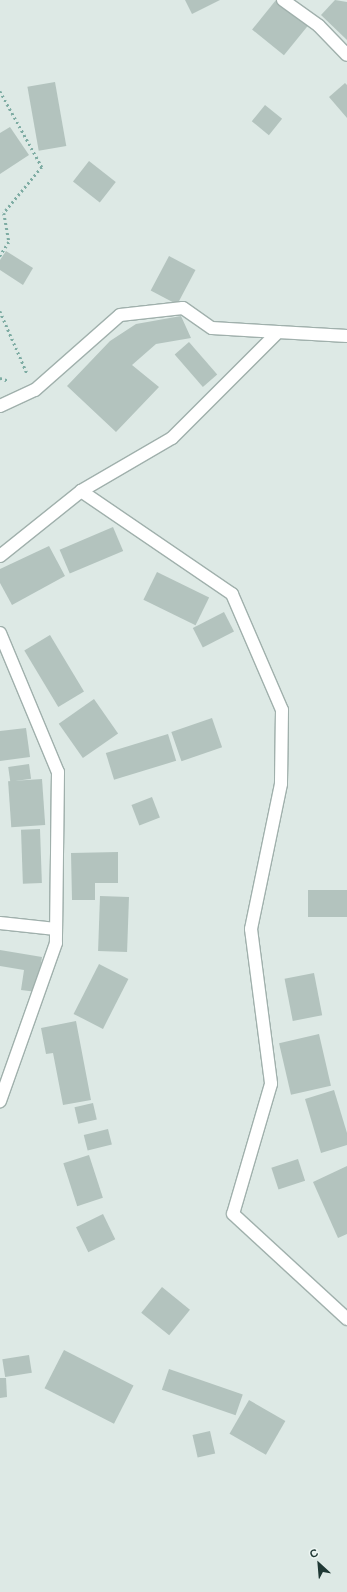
<!DOCTYPE html>
<html>
<head>
<meta charset="utf-8">
<style>
	body { margin:0 }
	#map { position:relative; width:347px; height:1592px; overflow:hidden; background:#dde9e5; font-family:"DM Sans",sans-serif }
	div>[style] { position:absolute }
	.building>* { inset:0; background:#b3c3be; transform-origin:0 0 }
	.path>* { height:2.5px; margin-top:-1.25px; transform-origin:0; background:repeating-linear-gradient(90deg,#7eaca3 0 2px,transparent 0 5px) }
	.roads { filter:drop-shadow(1px 0 #a0b0ac) drop-shadow(-1px 0 #a0b0ac) drop-shadow(0 1px #a0b0ac) drop-shadow(0 -1px #a0b0ac) }
	.street>* { height:12px; margin:-6px; padding:0 6px; transform-origin:6px; border-radius:6px; background:#fff }
	span { translate:-50% -50%; white-space:nowrap; text-align:center; line-height:1.15; -webkit-text-stroke:3px #edf6f3; paint-order:stroke }
	.north { position:absolute; left:299px; top:1544px; width:40px; height:40px; -webkit-text-stroke:3px #edf6f3; paint-order:stroke; rotate:334deg; font-size:11px; font-weight:700; line-height:16px; text-align:center; color:#1f3834 }
	.north::after { content:''; display:block; margin:auto; width:14px; height:18px; background:#1f3834; clip-path:polygon(50% 0,100% 100%,50% 72%,0 100%) }
</style>
</head>
<body>
<div id="map">
	<div class="building">
		<i style="clip-path:polygon(185px 0,220px 0,192px 14px)"></i>
		<i style="left:276px;top:0;width:41px;height:38px;rotate:39deg"></i>
		<i style="clip-path:polygon(335px 0,347px 2px,347px 40px,321px 15px)"></i>
		<i style="left:55px;top:82px;width:65px;height:28px;rotate:80deg"></i>
		<i style="clip-path:polygon(345px 83px,347px 85px,347px 118px,329px 97px)"></i>
		<i style="left:265px;top:105px;width:22px;height:21px;rotate:39deg"></i>
		<i style="clip-path:polygon(10px 127px,29px 155px,0 174px,0 133px)"></i>
		<i style="left:89px;top:161px;width:34px;height:26px;rotate:38deg"></i>
		<i style="clip-path:polygon(6px 251px,33px 268px,23px 285px,0 270px,0 260px)"></i>
		<i style="left:169px;top:256px;width:30px;height:39px;rotate:28deg"></i>
		<i style="clip-path:polygon(181px 316px,191px 338px,156px 344px,132px 365px,159px 387px,116px 432px,67px 386px,110px 341px,136px 324px)"></i>
		<i style="left:189px;top:342px;width:43px;height:19px;rotate:49deg"></i>
		<i style="left:113px;top:527px;width:26px;height:58px;rotate:67deg"></i>
		<i style="clip-path:polygon(49px 546px,65px 576px,12px 605px,0 583px,0 569px)"></i>
		<i style="left:157px;top:572px;width:58px;height:31px;rotate:26deg"></i>
		<i style="left:224px;top:612px;width:22px;height:35px;rotate:63deg"></i>
		<i style="left:50px;top:635px;width:66px;height:30px;rotate:59deg"></i>
		<i style="left:94px;top:699px;width:42px;height:43px;rotate:55deg"></i>
		<i style="left:212px;top:718px;width:31px;height:43px;rotate:71deg"></i>
		<i style="clip-path:polygon(26px 728px,30px 757px,0 761px,0 731px)"></i>
		<i style="left:168px;top:734px;width:28px;height:65px;rotate:73deg"></i>
		<i style="left:29px;top:764px;width:15px;height:21px;rotate:82deg"></i>
		<i style="left:42px;top:779px;width:46px;height:34px;rotate:86deg"></i>
		<i style="left:152px;top:797px;width:22px;height:22px;rotate:69deg"></i>
		<i style="left:40px;top:829px;width:54px;height:19px;rotate:88deg"></i>
		<i style="clip-path:polygon(118px 852px,118px 883px,95px 883px,95px 900px,72px 900px,71px 853px)"></i>
		<i style="left:347px;top:890px;width:27px;height:39px;rotate:90deg"></i>
		<i style="left:100px;top:896px;width:29px;height:55px;rotate:2deg"></i>
		<i style="clip-path:polygon(0 950px,42px 957px,37px 992px,21px 990px,24px 970px,0 966px)"></i>
		<i style="left:99px;top:964px;width:33px;height:56px;rotate:27deg"></i>
		<i style="left:314px;top:973px;width:43px;height:30px;rotate:79deg"></i>
		<i style="clip-path:polygon(76px 1021px,91px 1100px,63px 1105px,53px 1053px,46px 1054px,41px 1028px)"></i>
		<i style="left:319px;top:1034px;width:53px;height:41px;rotate:77deg"></i>
		<i style="clip-path:polygon(334px 1090px,347px 1133px,347px 1145px,321px 1153px,305px 1099px)"></i>
		<i style="left:93px;top:1103px;width:17px;height:19px;rotate:77deg"></i>
		<i style="left:108px;top:1129px;width:16px;height:25px;rotate:76deg"></i>
		<i style="left:89px;top:1155px;width:45px;height:27px;rotate:72deg"></i>
		<i style="left:298px;top:1159px;width:23px;height:28px;rotate:72deg"></i>
		<i style="clip-path:polygon(347px 1166px,347px 1234px,338px 1238px,313px 1182px)"></i>
		<i style="left:103px;top:1214px;width:28px;height:30px;rotate:64deg"></i>
		<i style="left:162px;top:1287px;width:36px;height:33px;rotate:39deg"></i>
		<i style="left:64px;top:1350px;width:78px;height:43px;rotate:27deg"></i>
		<i style="left:29px;top:1355px;width:18px;height:27px;rotate:81deg"></i>
		<i style="left:169px;top:1369px;width:78px;height:22px;rotate:19deg"></i>
		<i style="clip-path:polygon(0 1378px,6px 1378px,7px 1397px,0 1398px)"></i>
		<i style="left:249px;top:1400px;width:42px;height:39px;rotate:30deg"></i>
		<i style="left:210px;top:1431px;width:23px;height:18px;rotate:77deg"></i>
	</div>
	<div class="path">
		<i style="left:0;top:91px;width:87px;rotate:61.1deg"></i>
		<i style="left:42px;top:167px;width:60px;rotate:129.6deg"></i>
		<i style="left:4px;top:213px;width:29px;rotate:80deg"></i>
		<i style="left:9px;top:242px;width:17px;rotate:123deg"></i>
		<i style="left:0;top:311px;width:68px;rotate:66.5deg"></i>
		<i style="left:0;top:378px;width:9px;rotate:18deg"></i>
	</div>
	<div class="roads">
		<div class="street">
			<i style="left:283px;top:0;width:44px;rotate:35.8deg"></i>
			<i style="left:319px;top:26px;width:40px;rotate:46deg"></i>
			<i style="left:0;top:406px;width:38px;rotate:-25deg"></i>
			<i style="left:35px;top:390px;width:113px;rotate:-41.4deg"></i>
			<i style="left:120px;top:315px;width:63px;rotate:-6.3deg"></i>
			<i style="left:183px;top:308px;width:35px;rotate:35deg"></i>
			<i style="left:212px;top:328px;width:66px;rotate:3.5deg"></i>
			<i style="left:81px;top:491px;width:105px;rotate:-30.2deg"></i>
			<i style="left:172px;top:438px;width:150px;rotate:-45deg"></i>
			<i style="left:278px;top:332px;width:69px;rotate:3.3deg"></i>
			<i style="left:0;top:556px;width:104px;rotate:-38.7deg"></i>
			<i style="left:81px;top:491px;width:183px;rotate:34.3deg"></i>
			<i style="left:232px;top:594px;width:126px;rotate:66.7deg"></i>
			<i style="left:282px;top:710px;width:74px;rotate:90.8deg"></i>
			<i style="left:281px;top:784px;width:148px;rotate:101.7deg"></i>
			<i style="left:251px;top:929px;width:156px;rotate:82.6deg"></i>
			<i style="left:271px;top:1084px;width:135px;rotate:106.3deg"></i>
			<i style="left:233px;top:1214px;width:155px;rotate:42.6deg"></i>
			<i style="left:0;top:633px;width:151px;rotate:67.4deg"></i>
			<i style="left:58px;top:772px;width:171px;rotate:90.7deg"></i>
			<i style="left:56px;top:943px;width:168px;rotate:109.5deg"></i>
			<i style="left:0;top:923px;width:56px;rotate:6.1deg"></i>
		</div>
	</div>
	<div class="north">С</div>
</div>
</body>
</html>
